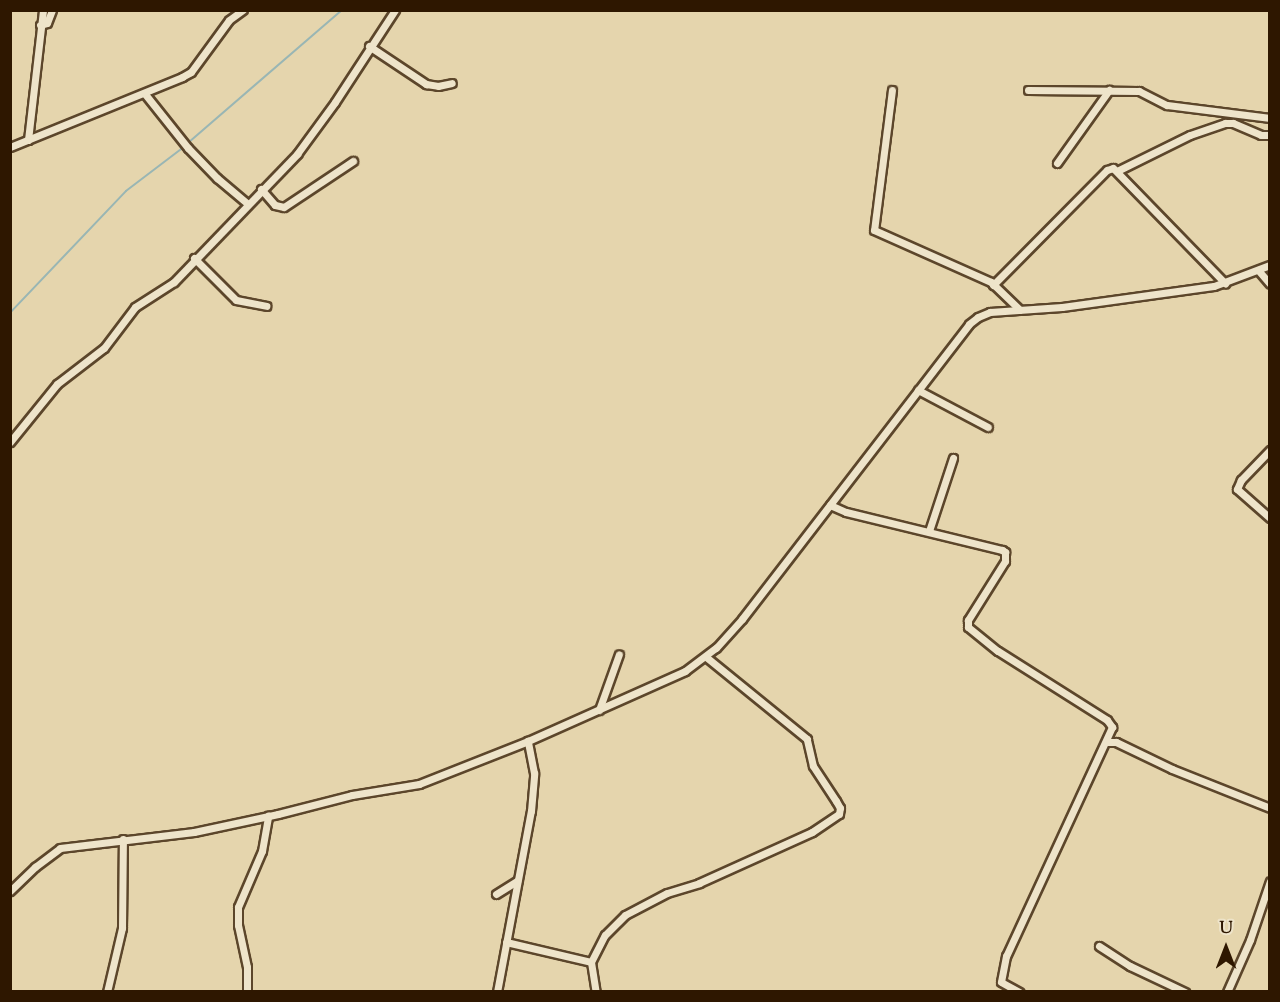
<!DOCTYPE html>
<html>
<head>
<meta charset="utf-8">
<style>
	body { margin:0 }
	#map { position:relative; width:1280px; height:1002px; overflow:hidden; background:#e5d5ad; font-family:"Sorts Mill Goudy",serif }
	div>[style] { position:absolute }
	.stream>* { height:1.5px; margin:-0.75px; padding:0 0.75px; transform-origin:0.75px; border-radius:0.75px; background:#99b6b4 }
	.roads { filter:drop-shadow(2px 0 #5c462b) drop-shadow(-2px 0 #5c462b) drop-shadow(0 2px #5c462b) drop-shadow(0 -2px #5c462b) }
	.minor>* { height:7px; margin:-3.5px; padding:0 3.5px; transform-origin:3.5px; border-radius:3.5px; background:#eee4ca }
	span { translate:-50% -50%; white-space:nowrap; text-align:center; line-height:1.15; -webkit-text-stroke:5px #eee4ca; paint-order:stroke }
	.frame { position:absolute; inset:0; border:12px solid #2e1700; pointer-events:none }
	.north { position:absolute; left:1196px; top:918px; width:60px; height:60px; -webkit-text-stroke:4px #eee4ca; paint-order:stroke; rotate:0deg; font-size:16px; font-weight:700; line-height:24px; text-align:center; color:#2e1700 }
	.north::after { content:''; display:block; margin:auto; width:21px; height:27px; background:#2e1700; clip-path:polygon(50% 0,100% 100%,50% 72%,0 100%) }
</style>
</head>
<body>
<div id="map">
	<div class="stream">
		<i style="left:188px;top:143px;width:203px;rotate:-40.8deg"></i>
		<i style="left:10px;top:313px;width:168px;rotate:-46.4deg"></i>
		<i style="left:126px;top:191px;width:73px;rotate:-37.2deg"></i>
	</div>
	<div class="roads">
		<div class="minor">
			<i style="left:40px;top:25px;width:7px;rotate:-16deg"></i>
			<i style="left:47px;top:23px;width:14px;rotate:-69deg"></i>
			<i style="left:369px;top:46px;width:69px;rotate:33.7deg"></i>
			<i style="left:426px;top:84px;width:12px;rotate:9deg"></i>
			<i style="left:438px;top:86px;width:14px;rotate:-12deg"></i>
			<i style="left:892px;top:90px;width:141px;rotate:97.3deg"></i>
			<i style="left:874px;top:230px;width:128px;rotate:24deg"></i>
			<i style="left:991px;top:282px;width:40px;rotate:44deg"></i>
			<i style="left:1028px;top:90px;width:111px;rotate:0.5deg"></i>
			<i style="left:1139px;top:91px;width:31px;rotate:27deg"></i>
			<i style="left:1167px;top:105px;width:104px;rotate:7.2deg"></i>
			<i style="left:145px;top:94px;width:69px;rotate:51.5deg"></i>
			<i style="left:188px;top:148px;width:42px;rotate:46deg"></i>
			<i style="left:217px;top:178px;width:39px;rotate:40deg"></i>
			<i style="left:28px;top:140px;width:131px;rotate:-83.4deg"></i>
			<i style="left:10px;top:147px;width:186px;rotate:-22.1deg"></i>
			<i style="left:182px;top:77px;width:10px;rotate:-29deg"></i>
			<i style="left:191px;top:72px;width:64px;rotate:-53.8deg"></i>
			<i style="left:229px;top:20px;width:17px;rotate:-36deg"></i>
			<i style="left:1057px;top:163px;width:90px;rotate:-54.5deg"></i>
			<i style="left:1117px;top:171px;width:81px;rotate:-26.3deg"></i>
			<i style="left:1190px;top:135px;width:37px;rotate:-19deg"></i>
			<i style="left:1225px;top:123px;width:8px"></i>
			<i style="left:1233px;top:123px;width:30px;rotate:23deg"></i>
			<i style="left:1261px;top:135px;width:9px"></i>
			<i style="left:261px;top:189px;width:21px;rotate:49deg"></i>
			<i style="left:275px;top:205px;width:9px;rotate:13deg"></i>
			<i style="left:284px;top:207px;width:83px;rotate:-33.7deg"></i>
			<i style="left:194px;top:258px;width:59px;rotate:45deg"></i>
			<i style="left:236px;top:300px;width:31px;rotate:11deg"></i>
			<i style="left:1258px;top:270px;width:18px;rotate:49deg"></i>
			<i style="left:993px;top:285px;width:162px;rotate:-45.3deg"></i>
			<i style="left:1107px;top:170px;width:6px;rotate:-18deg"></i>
			<i style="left:1113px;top:168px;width:161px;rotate:45.8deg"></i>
			<i style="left:918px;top:390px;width:79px;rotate:27.9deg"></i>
			<i style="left:10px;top:442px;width:75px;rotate:-51deg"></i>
			<i style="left:57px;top:384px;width:59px;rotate:-37.5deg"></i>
			<i style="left:104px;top:348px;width:51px;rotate:-52.9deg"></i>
			<i style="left:135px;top:307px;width:46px;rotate:-32.7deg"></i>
			<i style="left:174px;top:282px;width:178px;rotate:-46.1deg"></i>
			<i style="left:297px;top:154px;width:64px;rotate:-53.8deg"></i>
			<i style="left:335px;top:102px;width:110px;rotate:-56.9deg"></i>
			<i style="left:1270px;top:450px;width:42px;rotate:134deg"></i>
			<i style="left:1241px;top:480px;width:10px;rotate:114deg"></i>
			<i style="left:1237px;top:489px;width:44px;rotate:41.3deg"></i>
			<i style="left:830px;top:505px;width:17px;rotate:24deg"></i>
			<i style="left:846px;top:512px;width:161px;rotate:13.7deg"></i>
			<i style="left:1002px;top:550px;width:4px;rotate:34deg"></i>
			<i style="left:1005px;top:552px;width:9px;rotate:90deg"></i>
			<i style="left:1005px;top:561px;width:70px;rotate:122.1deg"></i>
			<i style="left:968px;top:620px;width:7px;rotate:90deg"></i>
			<i style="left:968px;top:627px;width:38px;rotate:39deg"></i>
			<i style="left:998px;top:651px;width:129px;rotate:32.3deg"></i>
			<i style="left:1107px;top:720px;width:9px;rotate:54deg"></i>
			<i style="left:1112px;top:727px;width:252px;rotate:114.8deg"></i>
			<i style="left:1006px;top:956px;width:26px;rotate:101deg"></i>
			<i style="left:1001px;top:982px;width:21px;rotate:29deg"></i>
			<i style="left:929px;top:531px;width:77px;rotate:-71.8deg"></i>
			<i style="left:599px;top:710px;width:59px;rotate:-70.3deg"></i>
			<i style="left:1107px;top:742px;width:9px"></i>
			<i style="left:1116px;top:742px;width:62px;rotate:25.7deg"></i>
			<i style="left:1172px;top:769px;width:105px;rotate:21.7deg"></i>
			<i style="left:10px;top:891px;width:35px;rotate:-44deg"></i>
			<i style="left:35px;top:867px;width:31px;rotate:-37deg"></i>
			<i style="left:60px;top:848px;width:135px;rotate:-6.8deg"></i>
			<i style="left:194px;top:832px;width:86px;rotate:-12.1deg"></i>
			<i style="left:278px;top:814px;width:76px;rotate:-14.4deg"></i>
			<i style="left:352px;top:795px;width:68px;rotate:-9.3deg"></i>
			<i style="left:419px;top:784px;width:117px;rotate:-21.5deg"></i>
			<i style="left:528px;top:741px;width:172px;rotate:-24deg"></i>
			<i style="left:685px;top:671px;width:39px;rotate:-37deg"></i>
			<i style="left:716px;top:648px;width:39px;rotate:-48deg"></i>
			<i style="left:742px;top:619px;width:372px;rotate:-52.4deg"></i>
			<i style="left:969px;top:324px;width:11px;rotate:-38deg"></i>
			<i style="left:978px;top:317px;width:13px;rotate:-23deg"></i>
			<i style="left:990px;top:312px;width:72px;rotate:-4deg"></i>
			<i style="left:1062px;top:307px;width:153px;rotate:-7.9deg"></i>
			<i style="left:1214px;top:286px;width:60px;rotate:-20.6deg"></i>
			<i style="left:496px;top:894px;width:25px;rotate:-32deg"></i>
			<i style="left:506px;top:942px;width:87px;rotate:13.2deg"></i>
			<i style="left:591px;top:962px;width:30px;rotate:-63deg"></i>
			<i style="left:605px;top:935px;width:28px;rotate:-45deg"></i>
			<i style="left:625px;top:915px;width:47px;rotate:-27.6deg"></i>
			<i style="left:667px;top:893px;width:34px;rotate:-17deg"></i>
			<i style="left:699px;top:883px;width:124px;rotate:-24.3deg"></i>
			<i style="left:812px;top:832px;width:32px;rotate:-34deg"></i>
			<i style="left:839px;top:814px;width:6px;rotate:-81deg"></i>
			<i style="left:840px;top:808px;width:8px;rotate:-120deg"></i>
			<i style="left:836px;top:801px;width:42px;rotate:-123.3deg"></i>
			<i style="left:813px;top:766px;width:28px;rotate:-103deg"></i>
			<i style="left:807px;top:739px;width:130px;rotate:-140.9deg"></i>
			<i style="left:1099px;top:946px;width:37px;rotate:33deg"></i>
			<i style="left:1130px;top:966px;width:61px;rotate:25.3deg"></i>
			<i style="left:591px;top:962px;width:30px;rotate:81deg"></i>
			<i style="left:107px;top:992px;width:66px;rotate:-76.8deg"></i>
			<i style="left:122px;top:928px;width:89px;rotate:-89.4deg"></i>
			<i style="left:247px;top:992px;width:25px;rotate:-90deg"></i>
			<i style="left:247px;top:967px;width:43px;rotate:-102.1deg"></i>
			<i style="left:238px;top:925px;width:18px;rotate:-90deg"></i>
			<i style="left:238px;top:907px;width:61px;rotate:-66.8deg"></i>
			<i style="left:262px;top:851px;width:36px;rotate:-80deg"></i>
			<i style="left:497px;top:992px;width:184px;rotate:-79.4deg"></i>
			<i style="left:531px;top:811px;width:38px;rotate:-85deg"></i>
			<i style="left:534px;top:773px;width:33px;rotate:-101deg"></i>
			<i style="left:1227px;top:992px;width:57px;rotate:-66.1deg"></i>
			<i style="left:1250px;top:940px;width:62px;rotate:-71.3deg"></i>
		</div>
	</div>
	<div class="frame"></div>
	<div class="north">U</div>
</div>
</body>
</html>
